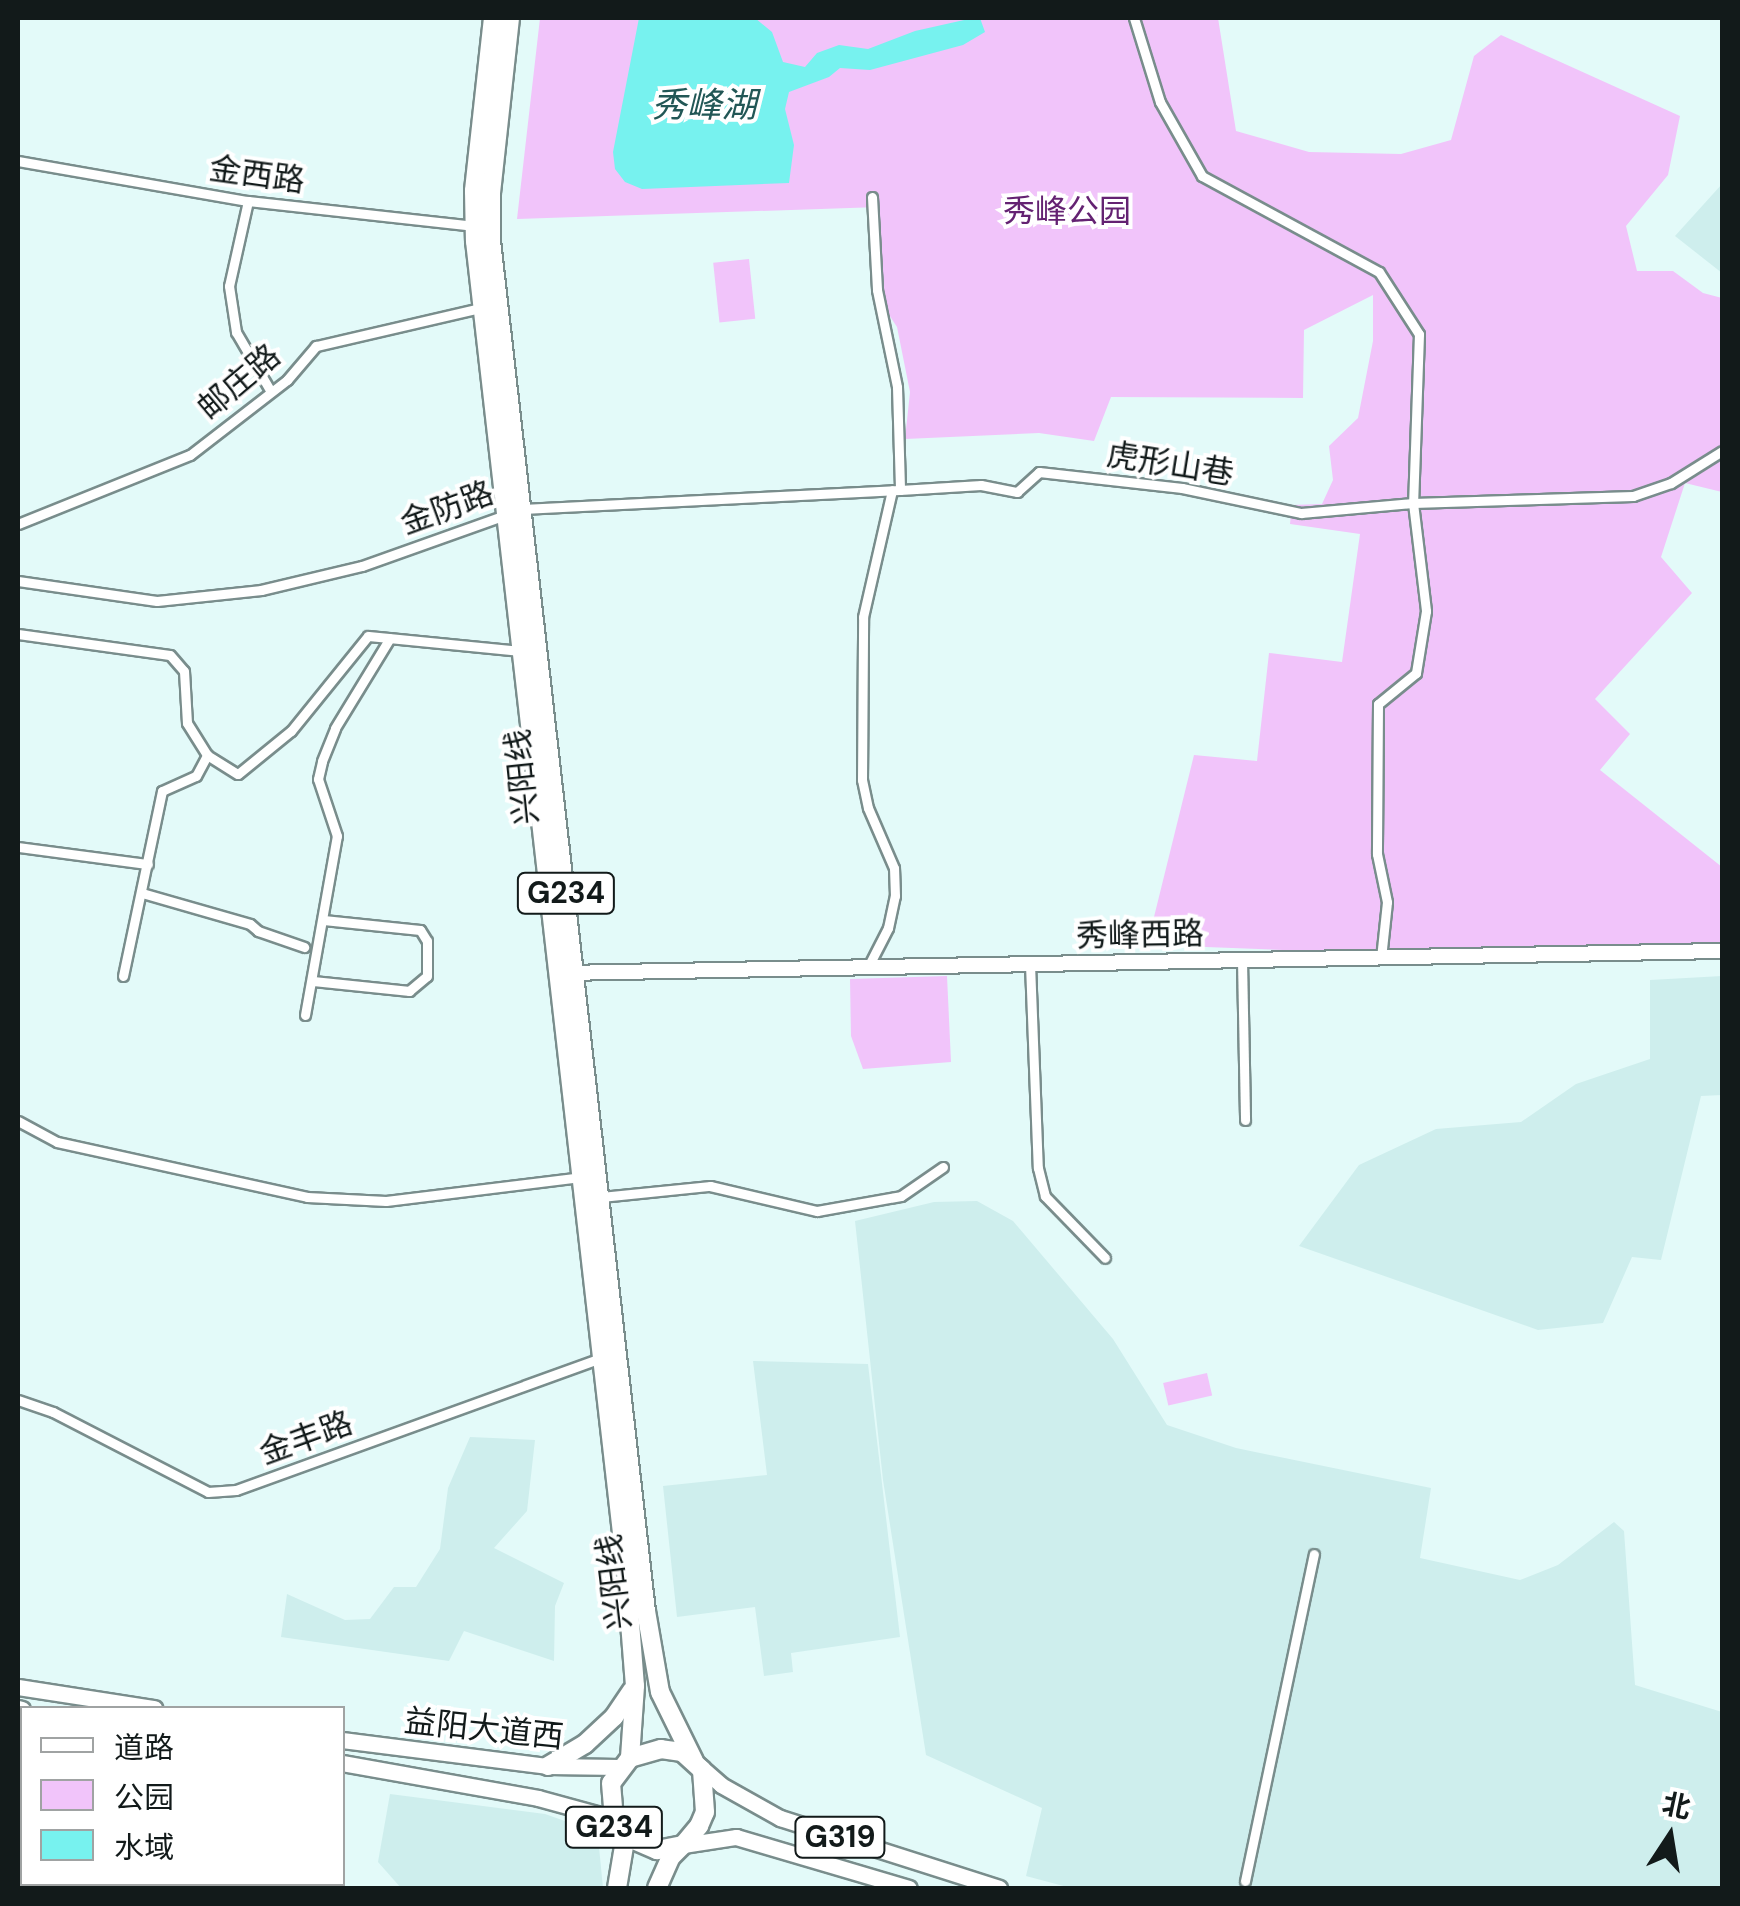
<!DOCTYPE html>
<html>
<head>
<meta charset="utf-8">
<style>
	body { margin:0 }
	#map { position:relative; width:1740px; height:1906px; overflow:hidden; background:#e3faf9; font-family:"DM Sans","Noto Sans SC",sans-serif }
	div>[style] { position:absolute }
	.built>* { inset:0; background:#ceeeed }
	.green>* { inset:0; background:#f1c4fa; transform-origin:0 0 }
	.water>* { inset:0; background:#77f2ef }
	.roads { filter:drop-shadow(2px 0 #798d8c) drop-shadow(-2px 0 #798d8c) drop-shadow(0 2px #798d8c) drop-shadow(0 -2px #798d8c) }
	.street>* { height:9px; margin:-4.5px; padding:0 4.5px; transform-origin:4.5px; border-radius:4.5px; background:#fff }
	.secondary>* { height:14px; margin:-7px; padding:0 7px; transform-origin:7px; border-radius:7px; background:#fff }
	.primary>* { height:15px; margin:-7.5px; padding:0 7.5px; transform-origin:7.5px; border-radius:7.5px; background:#fff }
	.highway>* { height:18px; margin:-9px; padding:0 9px; transform-origin:9px; border-radius:9px; background:#fff }
	span { translate:-50% -50%; white-space:nowrap; text-align:center; line-height:1.15; -webkit-text-stroke:8px #fff; paint-order:stroke }
	.shield-label span { padding:2px 8px; background:#fff; border:2px solid; border-radius:8px; -webkit-text-stroke-width:0 }
	.shield-label { font-size:30px; color:#121a1a; font-weight:700 }
	.street-label { font-size:32px; color:#121a1a }
	.park-label { font-size:32px; color:#642272 }
	.water-label { font-size:35px; color:#225756; font-style:italic }
	.frame { position:absolute; inset:0; border:20px solid #121a1a; pointer-events:none }
	.legend { position:absolute; left:20px; top:1706px; width:325px; height:180px; box-sizing:border-box; background:#fff; border:2px solid #a0a3a3; margin:0; padding:12px 18px; list-style:none; font-size:30px; color:#121a1a }
	.legend li { display:flex; align-items:center; gap:20px; height:50px }
	.legend b { width:50px; border:2px solid #a0a3a3 }
	.north { position:absolute; left:1620px; top:1786px; width:100px; height:100px; -webkit-text-stroke:8px #fff; paint-order:stroke; rotate:12deg; font-size:28px; font-weight:700; line-height:40px; text-align:center; color:#121a1a }
	.north::after { content:''; display:block; margin:auto; width:35px; height:45px; background:#121a1a; clip-path:polygon(50% 0,100% 100%,50% 72%,0 100%) }
</style>
</head>
<body>
<div id="map">
	<div class="built">
		<i style="clip-path:polygon(1722px 184px,1722px 273px,1675px 236px)"></i>
		<i style="clip-path:polygon(1722px 976px,1722px 1095px,1701px 1096px,1661px 1260px,1632px 1257px,1603px 1323px,1538px 1330px,1299px 1246px,1359px 1165px,1436px 1129px,1521px 1122px,1576px 1084px,1650px 1059px,1650px 980px)"></i>
		<i style="clip-path:polygon(977px 1201px,1013px 1221px,1113px 1339px,1167px 1425px,1236px 1448px,1431px 1488px,1420px 1558px,1520px 1580px,1558px 1565px,1614px 1522px,1624px 1531px,1635px 1685px,1722px 1712px,1722px 1888px,1071px 1888px,1026px 1876px,1042px 1808px,926px 1755px,883px 1480px,855px 1221px,934px 1202px)"></i>
		<i style="clip-path:polygon(753px 1361px,868px 1364px,900px 1637px,791px 1653px,793px 1672px,764px 1676px,755px 1607px,677px 1617px,663px 1486px,767px 1475px)"></i>
		<i style="clip-path:polygon(470px 1437px,535px 1440px,527px 1511px,494px 1548px,564px 1583px,555px 1606px,554px 1661px,464px 1631px,449px 1661px,281px 1637px,287px 1594px,345px 1620px,370px 1619px,394px 1587px,416px 1587px,440px 1549px,448px 1488px)"></i>
		<i style="clip-path:polygon(390px 1794px,545px 1814px,582px 1827px,599px 1847px,603px 1888px,401px 1888px,378px 1862px)"></i>
	</div>
	<div class="green">
		<i style="clip-path:polygon(540px 18px,1218px 18px,1236px 131px,1309px 152px,1401px 154px,1451px 140px,1474px 56px,1501px 35px,1680px 116px,1668px 175px,1626px 226px,1637px 271px,1673px 271px,1703px 293px,1722px 298px,1722px 492px,1685px 483px,1661px 557px,1692px 593px,1595px 699px,1630px 734px,1600px 770px,1722px 867px,1720px 947px,1386px 954px,1153px 945px,1153px 921px,1194px 755px,1257px 761px,1269px 653px,1342px 662px,1360px 534px,1290px 524px,1292px 505px,1322px 504px,1333px 480px,1329px 446px,1358px 418px,1373px 341px,1373px 295px,1304px 330px,1303px 398px,1111px 397px,1094px 441px,1039px 433px,905px 439px,910px 392px,897px 327px,884px 307px,879px 207px,517px 219px)"></i>
		<i style="left:749px;top:259px;width:60px;height:36px;rotate:84deg"></i>
		<i style="clip-path:polygon(947px 976px,951px 1062px,863px 1069px,851px 1036px,850px 979px)"></i>
		<i style="left:1207px;top:1373px;width:23px;height:45px;rotate:77deg"></i>
	</div>
	<div class="water">
		<i style="clip-path:polygon(639px 18px,755px 18px,772px 32px,783px 62px,805px 67px,817px 53px,839px 45px,868px 49px,915px 31px,973px 18px,980px 18px,985px 32px,963px 45px,870px 70px,840px 68px,829px 77px,789px 92px,785px 109px,794px 145px,789px 183px,642px 189px,625px 182px,615px 169px,613px 152px)"></i>
	</div>
	<div class="roads">
		<div class="street">
			<i style="left:1134px;top:18px;width:88px;rotate:72.8deg"></i>
			<i style="left:1160px;top:102px;width:85px;rotate:60.4deg"></i>
			<i style="left:1202px;top:176px;width:201px;rotate:28.5deg"></i>
			<i style="left:1379px;top:272px;width:74px;rotate:57.2deg"></i>
			<i style="left:1419px;top:334px;width:169px;rotate:92deg"></i>
			<i style="left:1413px;top:503px;width:109px;rotate:83.1deg"></i>
			<i style="left:1426px;top:611px;width:63px;rotate:99.2deg"></i>
			<i style="left:1416px;top:673px;width:49px;rotate:140.8deg"></i>
			<i style="left:1378px;top:704px;width:150px;rotate:90.4deg"></i>
			<i style="left:1377px;top:854px;width:49px;rotate:78.2deg"></i>
			<i style="left:1387px;top:902px;width:56px;rotate:96.1deg"></i>
			<i style="left:18px;top:161px;width:233px;rotate:9.9deg"></i>
			<i style="left:248px;top:201px;width:226px;rotate:6.3deg"></i>
			<i style="left:872px;top:197px;width:93px;rotate:86.9deg"></i>
			<i style="left:877px;top:290px;width:99px;rotate:78.3deg"></i>
			<i style="left:897px;top:387px;width:103px;rotate:88.3deg"></i>
			<i style="left:900px;top:490px;width:81px;rotate:-3.5deg"></i>
			<i style="left:981px;top:485px;width:37px;rotate:11deg"></i>
			<i style="left:1017px;top:492px;width:30px;rotate:-42deg"></i>
			<i style="left:1039px;top:472px;width:144px;rotate:6.4deg"></i>
			<i style="left:1182px;top:488px;width:122px;rotate:11.9deg"></i>
			<i style="left:1301px;top:513px;width:112px;rotate:-5.1deg"></i>
			<i style="left:1413px;top:503px;width:220px;rotate:-1.8deg"></i>
			<i style="left:1633px;top:496px;width:40px;rotate:-18.9deg"></i>
			<i style="left:1671px;top:483px;width:60px;rotate:-32.1deg"></i>
			<i style="left:248px;top:201px;width:87px;rotate:102.6deg"></i>
			<i style="left:229px;top:286px;width:47px;rotate:81.3deg"></i>
			<i style="left:236px;top:332px;width:69px;rotate:59.7deg"></i>
			<i style="left:18px;top:524px;width:185px;rotate:-21.9deg"></i>
			<i style="left:190px;top:455px;width:123px;rotate:-37.7deg"></i>
			<i style="left:287px;top:380px;width:45px;rotate:-49.5deg"></i>
			<i style="left:316px;top:346px;width:169px;rotate:-13deg"></i>
			<i style="left:18px;top:581px;width:140px;rotate:8.2deg"></i>
			<i style="left:157px;top:601px;width:105px;rotate:-6deg"></i>
			<i style="left:261px;top:590px;width:104px;rotate:-13.4deg"></i>
			<i style="left:362px;top:566px;width:170px;rotate:-19.6deg"></i>
			<i style="left:522px;top:509px;width:378px;rotate:-2.9deg"></i>
			<i style="left:18px;top:634px;width:153px;rotate:7.9deg"></i>
			<i style="left:170px;top:655px;width:21px;rotate:49deg"></i>
			<i style="left:184px;top:671px;width:52px;rotate:86.7deg"></i>
			<i style="left:187px;top:723px;width:38px;rotate:58deg"></i>
			<i style="left:207px;top:755px;width:36px;rotate:32deg"></i>
			<i style="left:238px;top:774px;width:68px;rotate:-39.1deg"></i>
			<i style="left:291px;top:731px;width:122px;rotate:-51deg"></i>
			<i style="left:368px;top:636px;width:154px;rotate:5.6deg"></i>
			<i style="left:18px;top:847px;width:131px;rotate:7.5deg"></i>
			<i style="left:142px;top:893px;width:112px;rotate:16deg"></i>
			<i style="left:250px;top:924px;width:11px;rotate:41deg"></i>
			<i style="left:258px;top:931px;width:49px;rotate:19.2deg"></i>
			<i style="left:1242px;top:960px;width:160px;rotate:88.9deg"></i>
			<i style="left:1030px;top:964px;width:204px;rotate:87.8deg"></i>
			<i style="left:1038px;top:1168px;width:29px;rotate:76deg"></i>
			<i style="left:1045px;top:1196px;width:86px;rotate:45.9deg"></i>
			<i style="left:868px;top:967px;width:44px;rotate:-62.9deg"></i>
			<i style="left:888px;top:928px;width:33px;rotate:-78deg"></i>
			<i style="left:895px;top:896px;width:28px;rotate:-92deg"></i>
			<i style="left:894px;top:868px;width:65px;rotate:-113.4deg"></i>
			<i style="left:868px;top:808px;width:29px;rotate:-102deg"></i>
			<i style="left:862px;top:780px;width:163px;rotate:-89.6deg"></i>
			<i style="left:863px;top:617px;width:130px;rotate:-77.1deg"></i>
			<i style="left:123px;top:976px;width:189px;rotate:-78.1deg"></i>
			<i style="left:162px;top:791px;width:37px;rotate:-24deg"></i>
			<i style="left:196px;top:776px;width:24px;rotate:-62deg"></i>
			<i style="left:313px;top:981px;width:97px;rotate:5.9deg"></i>
			<i style="left:409px;top:991px;width:23px;rotate:-40deg"></i>
			<i style="left:427px;top:976px;width:35px;rotate:-90deg"></i>
			<i style="left:427px;top:941px;width:13px;rotate:-122deg"></i>
			<i style="left:420px;top:930px;width:97px;rotate:-174.1deg"></i>
			<i style="left:305px;top:1015px;width:182px;rotate:-79.9deg"></i>
			<i style="left:337px;top:836px;width:60px;rotate:-108.4deg"></i>
			<i style="left:318px;top:779px;width:18px;rotate:-77deg"></i>
			<i style="left:322px;top:761px;width:35px;rotate:-68deg"></i>
			<i style="left:335px;top:728px;width:105px;rotate:-58.6deg"></i>
			<i style="left:18px;top:1121px;width:44px;rotate:28.3deg"></i>
			<i style="left:57px;top:1142px;width:256px;rotate:12.4deg"></i>
			<i style="left:307px;top:1197px;width:79px;rotate:2.9deg"></i>
			<i style="left:386px;top:1201px;width:196px;rotate:-7deg"></i>
			<i style="left:601px;top:1197px;width:110px;rotate:-5.8deg"></i>
			<i style="left:710px;top:1186px;width:110px;rotate:13.2deg"></i>
			<i style="left:817px;top:1211px;width:85px;rotate:-10.1deg"></i>
			<i style="left:901px;top:1196px;width:51px;rotate:-34.6deg"></i>
			<i style="left:18px;top:1400px;width:37px;rotate:19deg"></i>
			<i style="left:53px;top:1412px;width:174px;rotate:27.3deg"></i>
			<i style="left:208px;top:1492px;width:28px;rotate:-4deg"></i>
			<i style="left:236px;top:1490px;width:388px;rotate:-19.9deg"></i>
			<i style="left:1245px;top:1881px;width:334px;rotate:-78.1deg"></i>
			<i style="left:90px;top:1888px;width:4px;rotate:-76deg"></i>
		</div>
		<div class="secondary">
			<i style="left:564px;top:973px;width:1158px;rotate:-1.09deg"></i>
		</div>
		<div class="primary">
			<i style="left:18px;top:1687px;width:138px;rotate:8.8deg"></i>
			<i style="left:18px;top:1708px;width:4px;rotate:14deg"></i>
			<i style="left:342px;top:1740px;width:208px;rotate:7.2deg"></i>
			<i style="left:548px;top:1766px;width:71px;rotate:0.8deg"></i>
			<i style="left:342px;top:1763px;width:199px;rotate:10.1deg"></i>
			<i style="left:538px;top:1798px;width:76px;rotate:15.3deg"></i>
			<i style="left:696px;top:1763px;width:33px;rotate:41deg"></i>
			<i style="left:721px;top:1785px;width:68px;rotate:29.2deg"></i>
			<i style="left:780px;top:1818px;width:230px;rotate:17.7deg"></i>
			<i style="left:683px;top:1845px;width:54px;rotate:-8.6deg"></i>
			<i style="left:736px;top:1837px;width:180px;rotate:16.4deg"></i>
		</div>
		<div class="highway">
			<i style="left:493px;top:18px;width:174px;rotate:96.3deg"></i>
			<i style="left:474px;top:191px;width:50px;rotate:88.9deg"></i>
			<i style="left:475px;top:241px;width:1327px;rotate:83.51deg"></i>
			<i style="left:625px;top:1559px;width:127px;rotate:85.5deg"></i>
			<i style="left:635px;top:1686px;width:72px;rotate:94deg"></i>
			<i style="left:510px;top:18px;width:175px;rotate:96.2deg"></i>
			<i style="left:491px;top:192px;width:49px;rotate:90deg"></i>
			<i style="left:491px;top:241px;width:1379px;rotate:83.55deg"></i>
			<i style="left:646px;top:1611px;width:82px;rotate:80.2deg"></i>
			<i style="left:660px;top:1692px;width:77px;rotate:63.8deg"></i>
			<i style="left:548px;top:1766px;width:43px;rotate:-30.7deg"></i>
			<i style="left:585px;top:1744px;width:40px;rotate:-43deg"></i>
			<i style="left:614px;top:1717px;width:32px;rotate:-56deg"></i>
			<i style="left:617px;top:1888px;width:49px;rotate:-80.5deg"></i>
			<i style="left:657px;top:1888px;width:34px;rotate:-66deg"></i>
			<i style="left:671px;top:1857px;width:17px;rotate:-45deg"></i>
			<i style="left:683px;top:1845px;width:25px;rotate:-50deg"></i>
			<i style="left:699px;top:1826px;width:15px;rotate:-67deg"></i>
			<i style="left:705px;top:1812px;width:42px;rotate:-94.1deg"></i>
			<i style="left:702px;top:1770px;width:27px;rotate:-138deg"></i>
			<i style="left:682px;top:1752px;width:21px;rotate:-172deg"></i>
			<i style="left:661px;top:1749px;width:32px;rotate:164deg"></i>
			<i style="left:630px;top:1758px;width:31px;rotate:127deg"></i>
			<i style="left:611px;top:1783px;width:49px;rotate:85.3deg"></i>
			<i style="left:615px;top:1832px;width:46px;rotate:23.2deg"></i>
			<i style="left:657px;top:1850px;width:26px;rotate:-11deg"></i>
		</div>
	</div>
	<div class="shield-label">
		<span style="left:566px;top:893px">G234</span>
		<span style="left:614px;top:1827px">G234</span>
		<span style="left:840px;top:1837px">G319</span>
	</div>
	<div class="street-label">
		<span style="left:257px;top:175px;rotate:8deg">金西路</span>
		<span style="left:239px;top:382px;rotate:-40deg">邮庄路</span>
		<span style="left:1170px;top:464px;rotate:9deg">虎形山巷</span>
		<span style="left:447px;top:508px;rotate:-20deg">金防路</span>
		<span style="left:522px;top:777px;rotate:-96deg">兴阳线</span>
		<span style="left:1140px;top:935px;rotate:-1deg">秀峰西路</span>
		<span style="left:306px;top:1438px;rotate:-20deg">金丰路</span>
		<span style="left:614px;top:1582px;rotate:-97deg">兴阳线</span>
		<span style="left:484px;top:1729px;rotate:6deg">益阳大道西</span>
	</div>
	<div class="park-label">
		<span style="left:1067px;top:211px">秀峰公园</span>
	</div>
	<div class="water-label">
		<span style="left:704px;top:105px">秀峰湖</span>
	</div>
	<div class="frame"></div>
	<ul class="legend">
	<li><b style="height:12px;background:#fff"></b>道路</li>
	<li><b style="height:28px;background:#f1c4fa"></b>公园</li>
	<li><b style="height:28px;background:#77f2ef"></b>水域</li>
	</ul>
	<div class="north">北</div>
</div>
</body>
</html>
